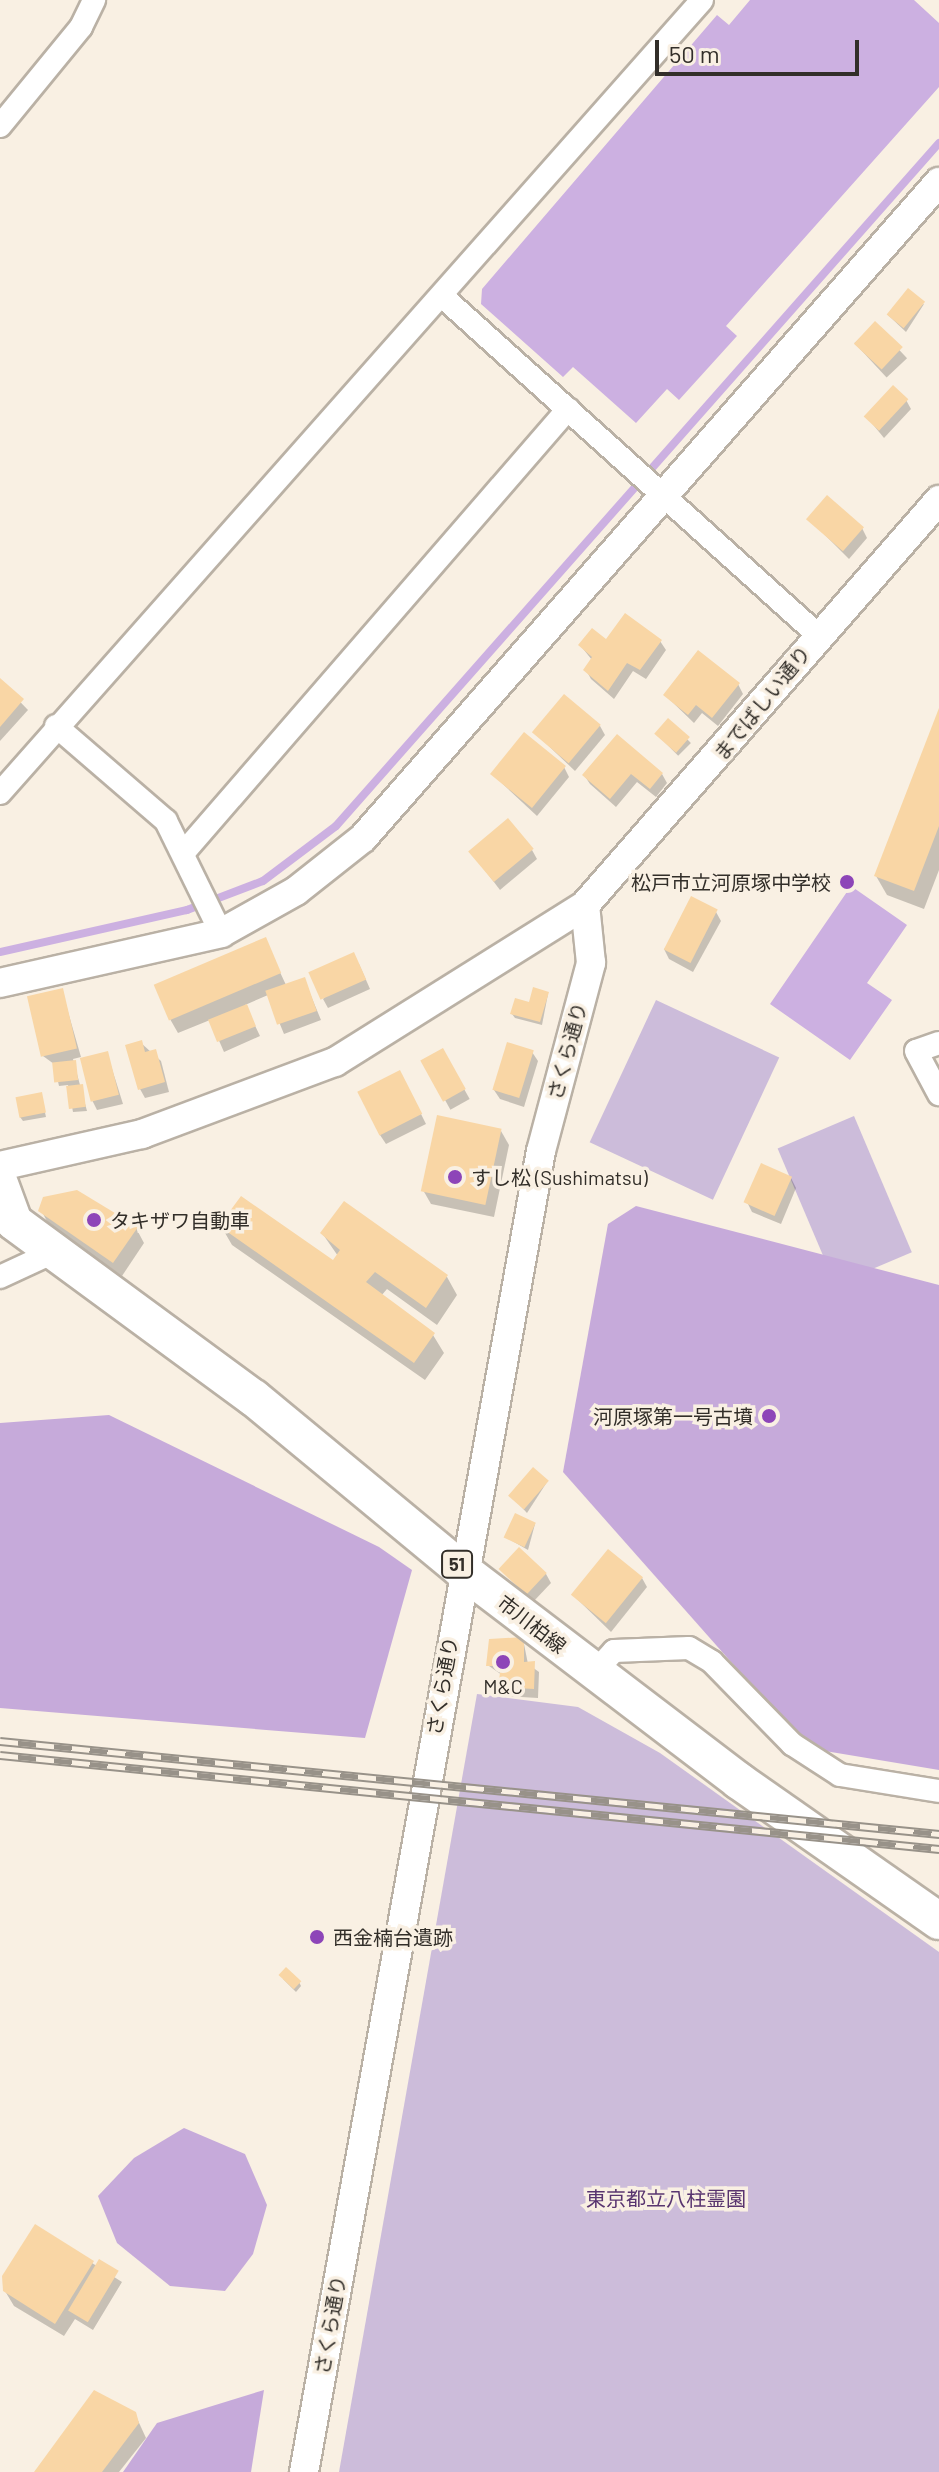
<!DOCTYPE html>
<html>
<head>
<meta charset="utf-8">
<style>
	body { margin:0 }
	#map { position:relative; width:939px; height:2472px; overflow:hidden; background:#f9f0e3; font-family:Barlow,"Noto Sans JP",sans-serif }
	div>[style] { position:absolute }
	.green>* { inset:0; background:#ccbcda; transform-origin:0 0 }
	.forest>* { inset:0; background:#c6aada }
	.water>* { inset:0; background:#ccb0e1 }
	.shadow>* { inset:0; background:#0003; transform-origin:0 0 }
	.stream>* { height:8px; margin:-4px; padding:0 4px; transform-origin:4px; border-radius:4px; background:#ccb0e1 }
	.building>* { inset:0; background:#f9d6a5; transform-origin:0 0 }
	.roads { filter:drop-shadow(2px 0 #bab1a5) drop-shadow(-2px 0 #bab1a5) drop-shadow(0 2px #bab1a5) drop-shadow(0 -2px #bab1a5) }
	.minor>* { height:22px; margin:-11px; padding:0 11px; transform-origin:11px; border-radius:11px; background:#fff }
	.tertiary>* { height:28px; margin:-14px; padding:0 14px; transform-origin:14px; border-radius:14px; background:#fff }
	.primary>* { height:36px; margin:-18px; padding:0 18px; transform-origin:18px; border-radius:18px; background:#fff }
	.rail>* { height:9px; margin-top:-4.5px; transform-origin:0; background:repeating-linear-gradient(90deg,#f9f0e3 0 18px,#989289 0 36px); box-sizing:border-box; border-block:2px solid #989289 }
	.dots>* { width:22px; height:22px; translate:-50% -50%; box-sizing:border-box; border:4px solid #f9f0e3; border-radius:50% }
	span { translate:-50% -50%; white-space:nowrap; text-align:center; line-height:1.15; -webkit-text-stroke:7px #f9f0e3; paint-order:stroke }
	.shield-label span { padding:2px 6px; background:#f9f0e3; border:2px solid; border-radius:6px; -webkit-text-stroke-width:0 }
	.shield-label { font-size:18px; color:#322e29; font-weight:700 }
	.street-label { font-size:20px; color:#322e29 }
	.poi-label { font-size:20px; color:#322e29 }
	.right { translate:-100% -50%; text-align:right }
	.left { translate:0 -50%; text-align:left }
	.park-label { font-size:20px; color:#58346f }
	.scale { position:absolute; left:655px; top:40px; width:204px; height:36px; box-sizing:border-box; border:4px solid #322e29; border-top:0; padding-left:10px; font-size:24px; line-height:28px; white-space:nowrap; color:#322e29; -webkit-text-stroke:6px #f9f0e3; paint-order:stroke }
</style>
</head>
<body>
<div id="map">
	<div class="green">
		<i style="left:656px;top:1000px;width:136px;height:157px;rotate:25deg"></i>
		<i style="left:854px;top:1116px;width:148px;height:83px;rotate:67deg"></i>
		<i style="clip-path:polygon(477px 1694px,578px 1707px,660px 1753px,939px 1952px,939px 2472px,339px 2472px)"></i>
	</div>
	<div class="forest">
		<i style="clip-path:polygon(636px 1206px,939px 1285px,939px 1770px,807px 1748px,563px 1472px,608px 1224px)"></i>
		<i style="clip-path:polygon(109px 1415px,379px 1547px,412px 1570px,365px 1738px,0 1708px,0 1423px)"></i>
		<i style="clip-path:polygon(184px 2128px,245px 2154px,267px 2205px,253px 2254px,225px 2291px,170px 2286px,117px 2243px,98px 2196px,134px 2158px)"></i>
		<i style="clip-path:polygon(264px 2390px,251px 2472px,123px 2472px,157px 2423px)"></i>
	</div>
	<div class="water">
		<i style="clip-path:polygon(750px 0,914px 0,939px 23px,939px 87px,726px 326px,737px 336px,679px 400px,667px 389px,636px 423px,573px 367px,563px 377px,481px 304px,482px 289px,717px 15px,729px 25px)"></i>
		<i style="clip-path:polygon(851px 886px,907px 925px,867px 983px,892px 1000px,850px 1060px,770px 1004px)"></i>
	</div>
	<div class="shadow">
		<i style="clip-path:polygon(924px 304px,906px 332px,888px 315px)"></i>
		<i style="left:875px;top:324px;width:47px;height:28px;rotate:47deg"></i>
		<i style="clip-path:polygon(906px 400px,911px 409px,884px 438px,866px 416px)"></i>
		<i style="clip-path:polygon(809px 519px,862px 528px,867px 538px,849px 559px)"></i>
		<i style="clip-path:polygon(660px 641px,666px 650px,646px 679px,633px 671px,614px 699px,591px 679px,586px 670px,592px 660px,580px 645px)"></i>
		<i style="clip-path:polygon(0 681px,28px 710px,0 741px)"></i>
		<i style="clip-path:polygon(738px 684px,743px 694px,718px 726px,702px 713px,694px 723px,665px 695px)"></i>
		<i style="clip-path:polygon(939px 713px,939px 870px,924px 909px,887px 895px,876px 876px)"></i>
		<i style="left:669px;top:721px;width:31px;height:18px;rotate:45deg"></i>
		<i style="clip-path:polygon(600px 726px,605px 735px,575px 771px,534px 732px)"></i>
		<i style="clip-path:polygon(617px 736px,662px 774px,667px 783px,656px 797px,637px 782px,616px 807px,590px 784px,584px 775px)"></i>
		<i style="clip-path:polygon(564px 767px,569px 777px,537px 816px,492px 774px)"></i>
		<i style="clip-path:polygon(532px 850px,537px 859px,500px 890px,471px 852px)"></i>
		<i style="clip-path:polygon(716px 912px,721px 921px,693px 972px,669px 959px,664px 949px)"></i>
		<i style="clip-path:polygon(265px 940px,286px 985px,304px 979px,321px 1020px,284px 1034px,268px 995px,245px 1005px,260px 1036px,224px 1052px,210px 1020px,178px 1033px,170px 1019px)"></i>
		<i style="clip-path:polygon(359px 964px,370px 989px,328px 1008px,323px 999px)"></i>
		<i style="clip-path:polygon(62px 991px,81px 1057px,73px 1059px,87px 1111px,73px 1112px,68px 1085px,59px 1086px,54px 1064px,43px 1056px)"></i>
		<i style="clip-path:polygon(548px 994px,542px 1025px,515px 1018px,512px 1014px)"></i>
		<i style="clip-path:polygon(141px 1043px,161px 1061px,169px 1092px,145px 1098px,140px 1089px)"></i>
		<i style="left:443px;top:1051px;width:55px;height:22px;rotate:61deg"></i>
		<i style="clip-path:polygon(532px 1052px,538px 1061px,524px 1107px,500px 1099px,494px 1090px)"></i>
		<i style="clip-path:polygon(107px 1053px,123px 1104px,97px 1110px,92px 1100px)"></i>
		<i style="clip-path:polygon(405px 1082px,426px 1124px,386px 1144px,380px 1135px)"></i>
		<i style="clip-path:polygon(41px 1095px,46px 1117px,23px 1121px,20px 1117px)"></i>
		<i style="clip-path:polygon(501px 1131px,509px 1145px,494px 1217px,431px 1204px,423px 1190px)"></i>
		<i style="clip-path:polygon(791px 1178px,796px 1188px,781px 1224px,752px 1212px,747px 1202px)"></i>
		<i style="clip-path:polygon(41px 1210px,136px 1228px,144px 1243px,122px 1276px,49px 1225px)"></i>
		<i style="clip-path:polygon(221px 1226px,334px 1262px,338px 1256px,322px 1233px,447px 1277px,457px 1295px,437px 1325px,387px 1289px,381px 1296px,433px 1335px,444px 1353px,425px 1380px,232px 1245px)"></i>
		<i style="clip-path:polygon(547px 1482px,527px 1513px,511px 1496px)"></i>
		<i style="clip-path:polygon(535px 1524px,528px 1550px,507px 1538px)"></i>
		<i style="clip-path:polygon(502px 1569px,546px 1574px,551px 1583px,533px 1602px)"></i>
		<i style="clip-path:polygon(642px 1578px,647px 1587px,611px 1632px,573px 1595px)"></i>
		<i style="clip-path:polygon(523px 1639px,528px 1664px,539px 1672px,538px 1698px,506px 1696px,502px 1675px,489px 1666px)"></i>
		<i style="clip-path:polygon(283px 1979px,299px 1982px,301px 1986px,296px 1992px)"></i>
		<i style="clip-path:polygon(92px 2263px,122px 2282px,93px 2330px,75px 2319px,64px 2336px,14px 2306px,5px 2291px)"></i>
		<i style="clip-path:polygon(95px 2393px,135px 2414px,146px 2438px,119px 2472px,35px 2472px)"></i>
	</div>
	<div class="stream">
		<i style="left:0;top:952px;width:192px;rotate:-12.7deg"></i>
		<i style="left:187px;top:910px;width:81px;rotate:-20.9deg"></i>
		<i style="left:263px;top:881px;width:91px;rotate:-37deg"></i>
		<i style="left:336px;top:826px;width:911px;rotate:-48.56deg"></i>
	</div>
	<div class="building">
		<i style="left:908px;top:288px;width:22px;height:34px;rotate:39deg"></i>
		<i style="left:875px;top:321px;width:38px;height:31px;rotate:43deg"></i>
		<i style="left:893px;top:385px;width:21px;height:43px;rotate:43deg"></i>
		<i style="left:827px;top:495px;width:49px;height:32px;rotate:41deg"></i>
		<i style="clip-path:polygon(625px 613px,662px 640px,640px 670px,627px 663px,608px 691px,583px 670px,592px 657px,578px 645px,592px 628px,606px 639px)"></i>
		<i style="clip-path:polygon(698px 650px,740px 683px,712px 718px,696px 705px,688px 715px,663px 695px)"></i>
		<i style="clip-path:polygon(0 678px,24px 699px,0 727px)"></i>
		<i style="left:564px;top:694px;width:48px;height:50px;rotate:40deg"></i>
		<i style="clip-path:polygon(939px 708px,939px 826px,914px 891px,874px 876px)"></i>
		<i style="left:668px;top:718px;width:29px;height:21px;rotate:41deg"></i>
		<i style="left:524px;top:732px;width:54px;height:54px;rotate:39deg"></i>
		<i style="clip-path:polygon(617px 734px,663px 773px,650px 789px,631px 774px,610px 799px,582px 775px)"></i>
		<i style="left:508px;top:818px;width:40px;height:52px;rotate:50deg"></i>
		<i style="left:691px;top:896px;width:30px;height:60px;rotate:27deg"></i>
		<i style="left:266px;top:937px;width:39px;height:122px;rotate:67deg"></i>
		<i style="left:354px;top:952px;width:30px;height:50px;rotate:66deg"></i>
		<i style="left:305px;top:977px;width:36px;height:42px;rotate:71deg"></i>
		<i style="clip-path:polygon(533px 987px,549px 992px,540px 1022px,510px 1014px,515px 998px,529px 1002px)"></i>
		<i style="left:63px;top:988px;width:62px;height:37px;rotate:77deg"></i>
		<i style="left:247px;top:1004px;width:24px;height:42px;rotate:68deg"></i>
		<i style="clip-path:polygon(142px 1040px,145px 1052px,156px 1049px,165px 1082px,138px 1090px,125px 1045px)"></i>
		<i style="left:507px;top:1042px;width:28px;height:50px;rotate:17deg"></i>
		<i style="left:443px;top:1048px;width:47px;height:26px;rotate:61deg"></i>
		<i style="left:108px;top:1051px;width:45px;height:29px;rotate:76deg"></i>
		<i style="left:76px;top:1060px;width:20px;height:24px;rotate:84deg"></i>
		<i style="left:400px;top:1070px;width:49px;height:48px;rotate:63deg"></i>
		<i style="left:83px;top:1084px;width:23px;height:17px;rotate:83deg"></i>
		<i style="left:42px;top:1092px;width:21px;height:27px;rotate:79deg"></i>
		<i style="left:437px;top:1115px;width:66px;height:78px;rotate:12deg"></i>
		<i style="left:761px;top:1163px;width:34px;height:43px;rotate:24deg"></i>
		<i style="clip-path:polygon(77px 1190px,138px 1227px,113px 1263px,38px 1211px,43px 1197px)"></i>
		<i style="clip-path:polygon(241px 1196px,333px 1260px,340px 1250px,320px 1233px,344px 1201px,448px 1275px,426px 1308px,375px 1272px,366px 1282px,435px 1333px,414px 1363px,219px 1226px)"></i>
		<i style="left:533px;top:1467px;width:21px;height:38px;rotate:41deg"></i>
		<i style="left:515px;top:1513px;width:23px;height:27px;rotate:25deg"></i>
		<i style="left:519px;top:1547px;width:38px;height:30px;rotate:43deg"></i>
		<i style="left:608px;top:1549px;width:45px;height:59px;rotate:39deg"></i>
		<i style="clip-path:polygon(524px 1637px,524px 1662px,535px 1661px,534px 1689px,498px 1687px,501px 1666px,486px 1666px,489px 1639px)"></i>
		<i style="left:286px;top:1967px;width:21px;height:11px;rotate:43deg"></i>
		<i style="clip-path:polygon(35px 2224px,94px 2261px,55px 2324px,3px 2291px,2px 2276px)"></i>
		<i style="left:99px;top:2259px;width:23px;height:60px;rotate:31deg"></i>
		<i style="clip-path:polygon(94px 2390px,136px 2412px,139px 2423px,102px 2472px,34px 2472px)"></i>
	</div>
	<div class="roads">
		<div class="minor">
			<i style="left:0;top:126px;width:128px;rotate:-50.7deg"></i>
			<i style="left:81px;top:27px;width:30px;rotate:-64deg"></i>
			<i style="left:443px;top:297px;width:505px;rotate:42.03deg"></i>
			<i style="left:56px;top:726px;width:145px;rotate:40.8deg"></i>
			<i style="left:166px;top:821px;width:125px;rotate:63.8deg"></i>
			<i style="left:0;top:793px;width:1059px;rotate:-48.48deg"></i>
			<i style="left:185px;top:851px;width:585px;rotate:-49.09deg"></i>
			<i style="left:939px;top:1043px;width:24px;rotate:161deg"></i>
			<i style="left:916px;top:1051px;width:49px;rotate:61.9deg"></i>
			<i style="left:0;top:1277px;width:62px;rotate:-24.9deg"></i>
			<i style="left:595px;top:1672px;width:28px;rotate:-48deg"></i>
			<i style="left:614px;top:1651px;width:75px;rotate:-2.3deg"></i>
			<i style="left:689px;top:1648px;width:27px;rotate:31deg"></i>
			<i style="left:712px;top:1662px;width:115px;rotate:45.7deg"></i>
			<i style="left:792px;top:1744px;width:57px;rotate:32.9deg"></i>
			<i style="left:840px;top:1775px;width:100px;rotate:9.2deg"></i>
		</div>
		<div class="tertiary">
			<i style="left:0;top:983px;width:227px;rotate:-12.7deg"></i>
			<i style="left:221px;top:933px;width:86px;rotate:-29.2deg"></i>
			<i style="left:296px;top:891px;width:85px;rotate:-38.3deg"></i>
			<i style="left:363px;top:838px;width:873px;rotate:-48.72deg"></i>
			<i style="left:0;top:1166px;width:146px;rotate:-12.7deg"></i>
			<i style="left:142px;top:1134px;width:206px;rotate:-20.5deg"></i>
			<i style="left:335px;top:1062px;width:295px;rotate:-32.1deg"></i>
			<i style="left:585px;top:905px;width:538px;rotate:-48.84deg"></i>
			<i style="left:304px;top:2472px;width:1342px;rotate:-79.83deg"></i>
			<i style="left:541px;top:1151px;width:195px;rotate:-75.1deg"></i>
			<i style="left:591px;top:963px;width:58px;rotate:-95.9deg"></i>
		</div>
		<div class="primary">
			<i style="left:0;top:1184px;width:40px;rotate:69.8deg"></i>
			<i style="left:14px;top:1222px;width:298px;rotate:36.3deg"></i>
			<i style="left:254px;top:1398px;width:270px;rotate:39.6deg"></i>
			<i style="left:462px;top:1570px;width:348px;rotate:37.3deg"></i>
			<i style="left:739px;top:1781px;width:244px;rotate:35deg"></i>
		</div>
	</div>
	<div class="rail">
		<i style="left:0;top:1741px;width:944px;rotate:5.66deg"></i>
		<i style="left:0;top:1755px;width:944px;rotate:5.72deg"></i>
	</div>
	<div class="dots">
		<i style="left:847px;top:882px;background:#8d45b8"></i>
		<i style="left:455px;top:1177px;background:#8d45b8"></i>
		<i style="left:94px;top:1220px;background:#8d45b8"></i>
		<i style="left:769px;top:1416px;background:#8d45b8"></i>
		<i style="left:503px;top:1662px;background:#8d45b8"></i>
		<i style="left:317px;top:1937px;background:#8d45b8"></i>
	</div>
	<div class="shield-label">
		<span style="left:457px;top:1564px">51</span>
	</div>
	<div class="street-label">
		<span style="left:762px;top:703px;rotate:-51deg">までばしい通り</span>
		<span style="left:567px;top:1051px;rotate:-75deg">さくら通り</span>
		<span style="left:532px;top:1624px;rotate:38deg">市川柏線</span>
		<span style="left:442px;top:1686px;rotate:-80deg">さくら通り</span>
		<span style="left:330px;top:2325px;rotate:-80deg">さくら通り</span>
	</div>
	<div class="poi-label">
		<span class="right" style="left:831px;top:882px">松戸市立河原塚中学校</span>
		<span class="left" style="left:471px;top:1177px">すし松 (Sushimatsu)</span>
		<span class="left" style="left:110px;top:1220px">タキザワ自動車</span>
		<span class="right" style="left:753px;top:1416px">河原塚第一号古墳</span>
		<span style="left:503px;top:1686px">M&amp;C</span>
		<span class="left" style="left:333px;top:1937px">西金楠台遺跡</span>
	</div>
	<div class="park-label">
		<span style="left:666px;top:2198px">東京都立八柱霊園</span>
	</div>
	<div class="scale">50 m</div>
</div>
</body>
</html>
